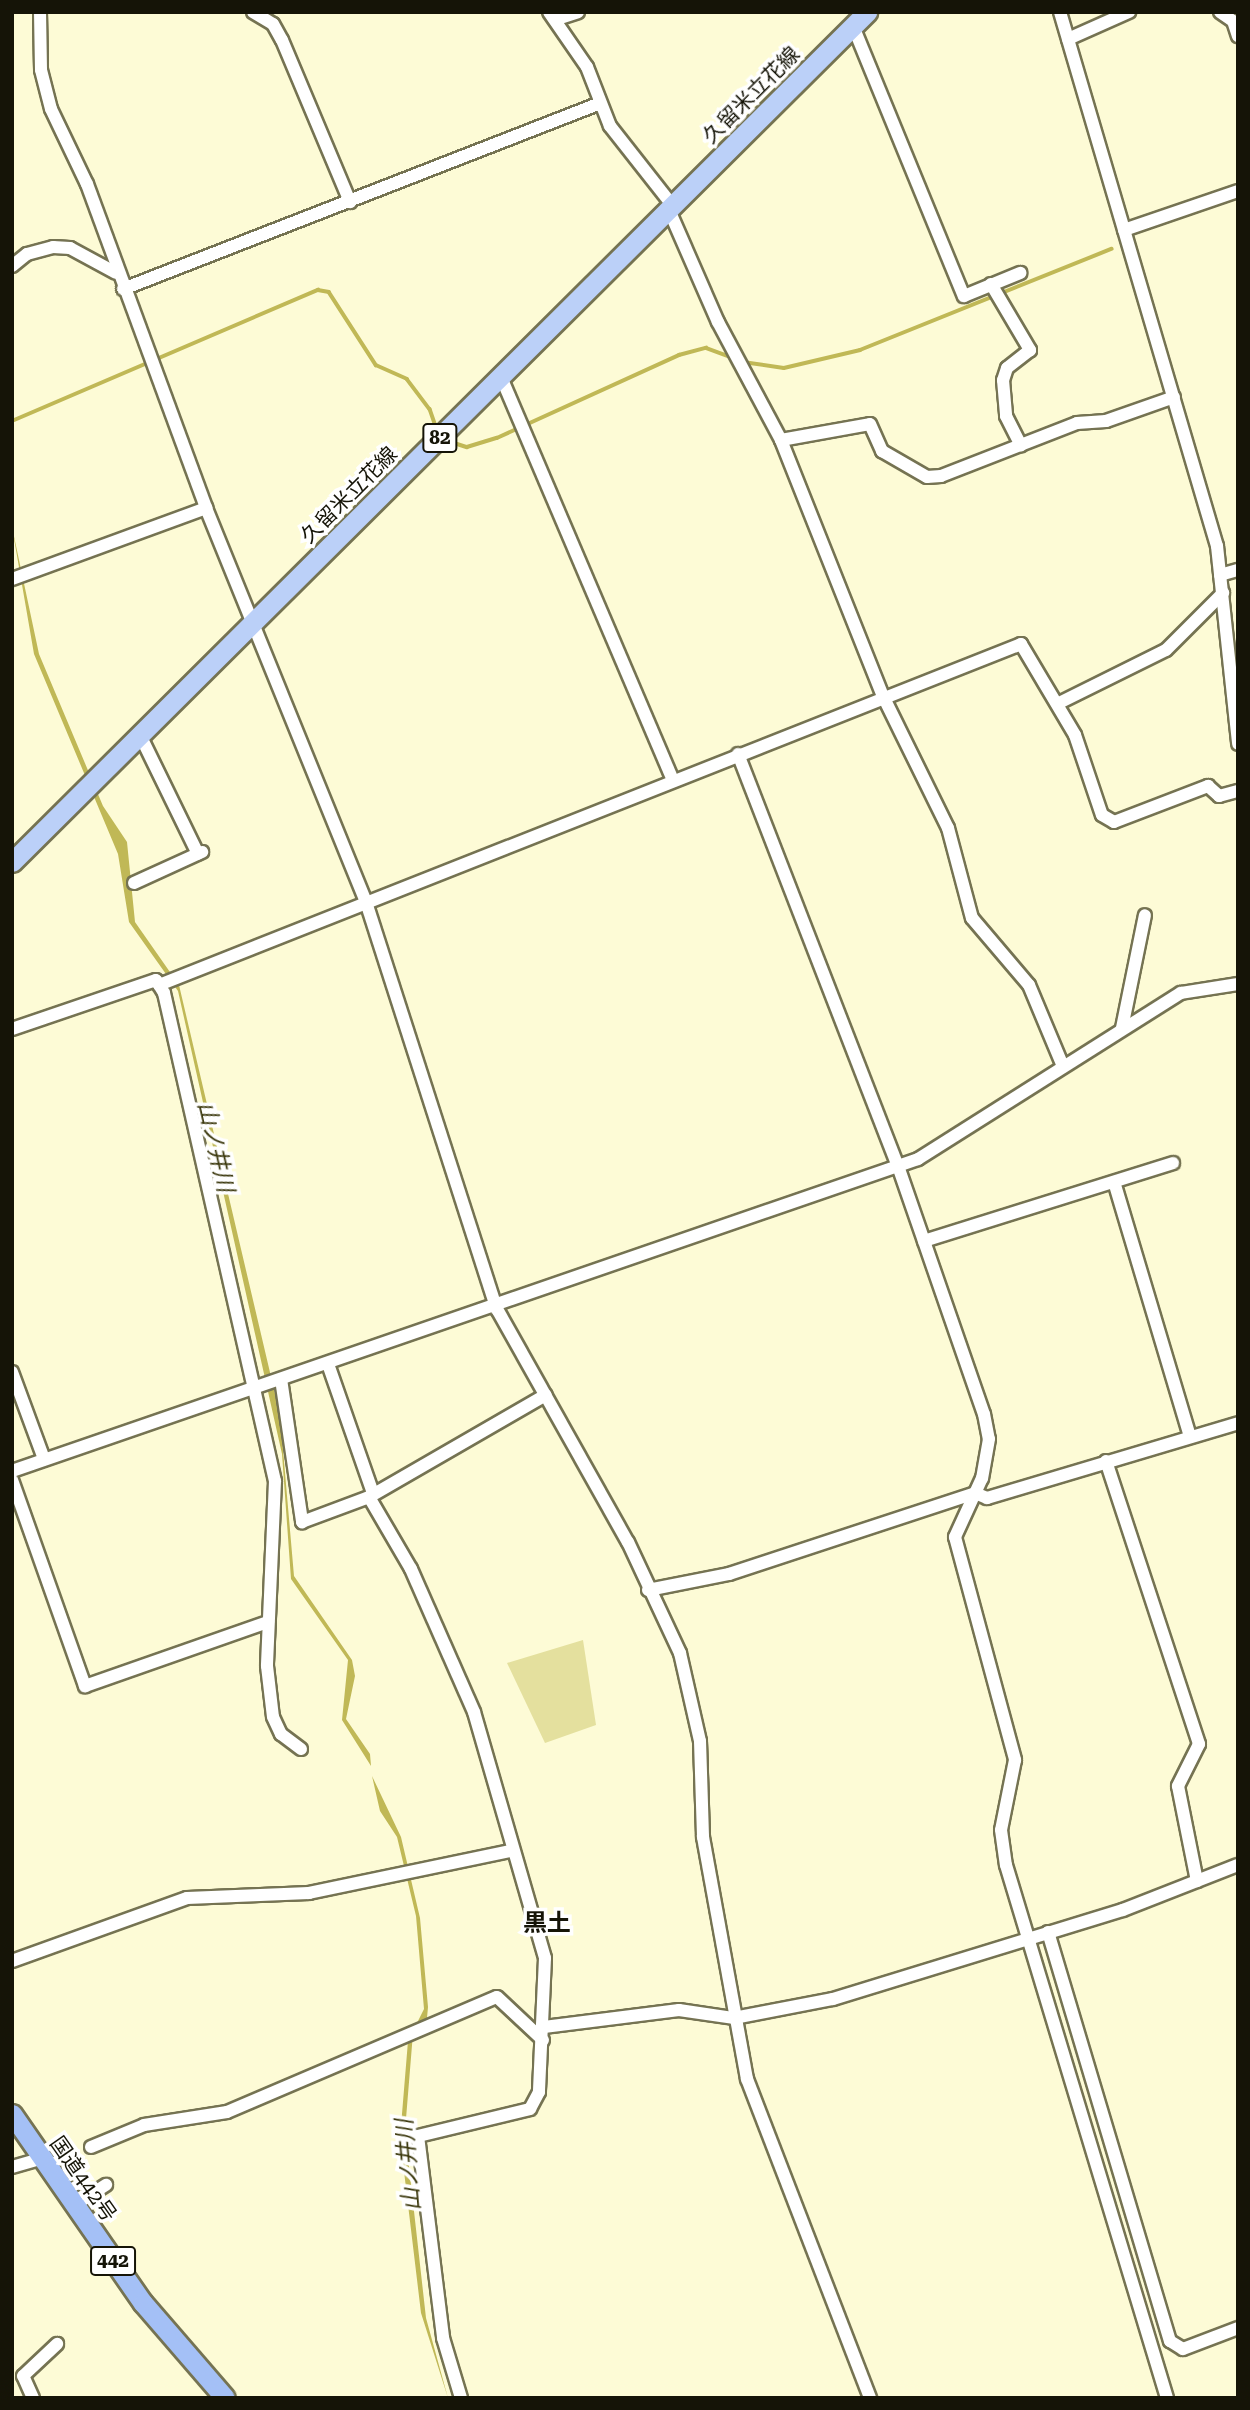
<!DOCTYPE html>
<html>
<head>
<meta charset="utf-8">
<style>
	body { margin:0 }
	#map { position:relative; width:1250px; height:2410px; overflow:hidden; background:#fdfbd6; font-family:"Roboto Serif","Noto Sans JP",serif }
	div>[style] { position:absolute }
	.green>* { inset:0; background:#e4e09e }
	.water>* { inset:0; background:#c0b856 }
	.stream>* { height:3.5px; margin:-1.75px; padding:0 1.75px; transform-origin:1.75px; border-radius:1.75px; background:#c0b856 }
	.roads { filter:drop-shadow(2px 0 #757352) drop-shadow(-2px 0 #757352) drop-shadow(0 2px #757352) drop-shadow(0 -2px #757352) }
	.minor>* { height:12px; margin:-6px; padding:0 6px; transform-origin:6px; border-radius:6px; background:#fff }
	.primary>* { height:19px; margin:-9.5px; padding:0 9.5px; transform-origin:9.5px; border-radius:9.5px; background:#bbd0f8 }
	.trunk>* { height:19px; margin:-9.5px; padding:0 9.5px; transform-origin:9.5px; border-radius:9.5px; background:#a4c0f6 }
	span { translate:-50% -50%; white-space:nowrap; text-align:center; line-height:1.15; -webkit-text-stroke:7px #fff; paint-order:stroke }
	.shield-label span { padding:2px 5px; background:#fff; border:2px solid; border-radius:5px; -webkit-text-stroke-width:0 }
	.shield-label { font-size:19px; color:#151407; font-weight:700 }
	.street-label { font-size:21px; color:#151407 }
	.water-label { font-size:23px; color:#3a370c; font-style:italic }
	.quarter-label { font-size:24px; color:#151407; font-weight:700 }
	.frame { position:absolute; inset:0; border:14px solid #151407; pointer-events:none }
</style>
</head>
<body>
<div id="map">
	<div class="green">
		<i style="clip-path:polygon(583px 1640px,596px 1725px,545px 1743px,507px 1663px)"></i>
	</div>
	<div class="water">
		<i style="clip-path:polygon(12px 527px,39px 654px,103px 806px,127px 842px,135px 922px,179px 985px,280px 1415px,294px 1576px,352px 1660px,355px 1676px,346px 1719px,370px 1754px,371px 1766px,342px 1720px,348px 1660px,291px 1579px,282px 1454px,178px 991px,129px 922px,118px 854px,34px 654px)"></i>
		<i style="clip-path:polygon(372px 1776px,401px 1837px,420px 1918px,428px 2007px,427px 2018px,413px 2033px,405px 2131px,426px 2318px,448px 2398px,421px 2313px,400px 2138px,408px 2041px,424px 2009px,416px 1916px,397px 1837px,380px 1811px)"></i>
	</div>
	<div class="stream">
		<i style="left:743px;top:362px;width:41px;rotate:8.3deg"></i>
		<i style="left:784px;top:368px;width:78px;rotate:-13.3deg"></i>
		<i style="left:860px;top:350px;width:271px;rotate:-21.9deg"></i>
		<i style="left:12px;top:421px;width:333px;rotate:-23.2deg"></i>
		<i style="left:318px;top:290px;width:11px;rotate:10deg"></i>
		<i style="left:329px;top:292px;width:87px;rotate:57.2deg"></i>
		<i style="left:376px;top:365px;width:34px;rotate:24deg"></i>
		<i style="left:407px;top:379px;width:38px;rotate:53deg"></i>
		<i style="left:430px;top:409px;width:21px;rotate:71deg"></i>
		<i style="left:445px;top:440px;width:23px;rotate:18deg"></i>
		<i style="left:467px;top:447px;width:31px;rotate:-17deg"></i>
		<i style="left:497px;top:438px;width:200px;rotate:-24.5deg"></i>
		<i style="left:679px;top:355px;width:28px;rotate:-15deg"></i>
		<i style="left:706px;top:348px;width:29px;rotate:20deg"></i>
	</div>
	<div class="roads">
		<div class="minor">
			<i style="left:40px;top:12px;width:58px;rotate:89deg"></i>
			<i style="left:41px;top:70px;width:40px;rotate:75.6deg"></i>
			<i style="left:51px;top:109px;width:83px;rotate:64.4deg"></i>
			<i style="left:87px;top:184px;width:345px;rotate:69.8deg"></i>
			<i style="left:206px;top:508px;width:425px;rotate:67.9deg"></i>
			<i style="left:366px;top:902px;width:428px;rotate:72.2deg"></i>
			<i style="left:497px;top:1309px;width:267px;rotate:60.7deg"></i>
			<i style="left:628px;top:1542px;width:123px;rotate:64.9deg"></i>
			<i style="left:680px;top:1653px;width:90px;rotate:77.2deg"></i>
			<i style="left:700px;top:1741px;width:96px;rotate:88.2deg"></i>
			<i style="left:703px;top:1837px;width:246px;rotate:79.7deg"></i>
			<i style="left:747px;top:2079px;width:342px;rotate:68.9deg"></i>
			<i style="left:253px;top:12px;width:23px;rotate:31deg"></i>
			<i style="left:273px;top:24px;width:18px;rotate:61deg"></i>
			<i style="left:282px;top:40px;width:176px;rotate:67.2deg"></i>
			<i style="left:549px;top:12px;width:67px;rotate:55.4deg"></i>
			<i style="left:587px;top:67px;width:63px;rotate:68.7deg"></i>
			<i style="left:610px;top:126px;width:102px;rotate:51.8deg"></i>
			<i style="left:1060px;top:12px;width:557px;rotate:73.62deg"></i>
			<i style="left:1217px;top:546px;width:199px;rotate:83.9deg"></i>
			<i style="left:1220px;top:12px;width:16px;rotate:35deg"></i>
			<i style="left:1233px;top:21px;width:16px;rotate:72deg"></i>
			<i style="left:557px;top:19px;width:22px;rotate:-18deg"></i>
			<i style="left:853px;top:26px;width:292px;rotate:67.7deg"></i>
			<i style="left:964px;top:296px;width:61px;rotate:-22.3deg"></i>
			<i style="left:1068px;top:39px;width:67px;rotate:-23.9deg"></i>
			<i style="left:669px;top:210px;width:122px;rotate:66.4deg"></i>
			<i style="left:718px;top:322px;width:134px;rotate:61.9deg"></i>
			<i style="left:781px;top:440px;width:276px;rotate:68.3deg"></i>
			<i style="left:883px;top:696px;width:147px;rotate:63.8deg"></i>
			<i style="left:948px;top:828px;width:93px;rotate:75.1deg"></i>
			<i style="left:972px;top:918px;width:88px;rotate:49.6deg"></i>
			<i style="left:1029px;top:985px;width:86px;rotate:67.3deg"></i>
			<i style="left:1124px;top:230px;width:120px;rotate:-18.9deg"></i>
			<i style="left:12px;top:266px;width:19px;rotate:-39deg"></i>
			<i style="left:27px;top:254px;width:27px;rotate:-15deg"></i>
			<i style="left:53px;top:247px;width:17px;rotate:3deg"></i>
			<i style="left:70px;top:248px;width:52px;rotate:28.5deg"></i>
			<i style="left:991px;top:284px;width:77px;rotate:59.4deg"></i>
			<i style="left:1030px;top:350px;width:29px;rotate:142deg"></i>
			<i style="left:1007px;top:368px;width:13px;rotate:108deg"></i>
			<i style="left:1003px;top:380px;width:36px;rotate:85deg"></i>
			<i style="left:1006px;top:416px;width:33px;rotate:63deg"></i>
			<i style="left:123px;top:289px;width:510px;rotate:-21.28deg"></i>
			<i style="left:501px;top:377px;width:439px;rotate:66.9deg"></i>
			<i style="left:781px;top:440px;width:90px;rotate:-10.2deg"></i>
			<i style="left:870px;top:424px;width:30px;rotate:66deg"></i>
			<i style="left:882px;top:451px;width:52px;rotate:30deg"></i>
			<i style="left:927px;top:477px;width:14px;rotate:-4deg"></i>
			<i style="left:941px;top:476px;width:146px;rotate:-21.3deg"></i>
			<i style="left:1077px;top:423px;width:29px;rotate:-4deg"></i>
			<i style="left:1106px;top:421px;width:72px;rotate:-19.4deg"></i>
			<i style="left:1220px;top:575px;width:19px;rotate:-16deg"></i>
			<i style="left:12px;top:579px;width:207px;rotate:-20.1deg"></i>
			<i style="left:1059px;top:703px;width:119px;rotate:-26.4deg"></i>
			<i style="left:1166px;top:650px;width:81px;rotate:-45deg"></i>
			<i style="left:140px;top:735px;width:132px;rotate:64deg"></i>
			<i style="left:738px;top:754px;width:442px;rotate:68.8deg"></i>
			<i style="left:898px;top:1166px;width:262px;rotate:70.9deg"></i>
			<i style="left:984px;top:1414px;width:25px;rotate:79deg"></i>
			<i style="left:989px;top:1439px;width:40px;rotate:100deg"></i>
			<i style="left:982px;top:1478px;width:65px;rotate:114.6deg"></i>
			<i style="left:955px;top:1537px;width:231px;rotate:74.9deg"></i>
			<i style="left:1015px;top:1760px;width:71px;rotate:101.3deg"></i>
			<i style="left:1001px;top:1830px;width:35px;rotate:82deg"></i>
			<i style="left:1006px;top:1865px;width:557px;rotate:73.19deg"></i>
			<i style="left:134px;top:883px;width:75px;rotate:-24.5deg"></i>
			<i style="left:159px;top:985px;width:927px;rotate:-21.58deg"></i>
			<i style="left:1021px;top:644px;width:106px;rotate:59.3deg"></i>
			<i style="left:1075px;top:735px;width:84px;rotate:71.4deg"></i>
			<i style="left:1102px;top:815px;width:14px;rotate:30deg"></i>
			<i style="left:1114px;top:822px;width:101px;rotate:-21deg"></i>
			<i style="left:1208px;top:786px;width:15px;rotate:42deg"></i>
			<i style="left:1219px;top:796px;width:20px;rotate:-15deg"></i>
			<i style="left:1122px;top:1028px;width:115px;rotate:-78.5deg"></i>
			<i style="left:12px;top:1029px;width:152px;rotate:-18.8deg"></i>
			<i style="left:156px;top:980px;width:15px;rotate:58deg"></i>
			<i style="left:164px;top:993px;width:500px;rotate:77.19deg"></i>
			<i style="left:275px;top:1481px;width:185px;rotate:92.5deg"></i>
			<i style="left:267px;top:1666px;width:51px;rotate:83.3deg"></i>
			<i style="left:273px;top:1717px;width:19px;rotate:65deg"></i>
			<i style="left:281px;top:1734px;width:25px;rotate:37deg"></i>
			<i style="left:1115px;top:1185px;width:263px;rotate:73.4deg"></i>
			<i style="left:924px;top:1241px;width:261px;rotate:-17.4deg"></i>
			<i style="left:328px;top:1364px;width:137px;rotate:70.8deg"></i>
			<i style="left:12px;top:1372px;width:93px;rotate:69.8deg"></i>
			<i style="left:281px;top:1379px;width:145px;rotate:81.6deg"></i>
			<i style="left:302px;top:1522px;width:72px;rotate:-20.5deg"></i>
			<i style="left:369px;top:1497px;width:204px;rotate:-30deg"></i>
			<i style="left:1106px;top:1461px;width:298px;rotate:71.8deg"></i>
			<i style="left:1199px;top:1744px;width:47px;rotate:116.6deg"></i>
			<i style="left:1178px;top:1786px;width:97px;rotate:78.7deg"></i>
			<i style="left:12px;top:1471px;width:958px;rotate:-19deg"></i>
			<i style="left:918px;top:1159px;width:311px;rotate:-32.3deg"></i>
			<i style="left:1181px;top:993px;width:58px;rotate:-9deg"></i>
			<i style="left:12px;top:1480px;width:219px;rotate:70.5deg"></i>
			<i style="left:85px;top:1686px;width:194px;rotate:-19.3deg"></i>
			<i style="left:369px;top:1497px;width:83px;rotate:59.7deg"></i>
			<i style="left:411px;top:1569px;width:156px;rotate:66.2deg"></i>
			<i style="left:474px;top:1712px;width:256px;rotate:73.9deg"></i>
			<i style="left:545px;top:1958px;width:134px;rotate:92.6deg"></i>
			<i style="left:539px;top:2092px;width:19px;rotate:118deg"></i>
			<i style="left:530px;top:2109px;width:115px;rotate:166.4deg"></i>
			<i style="left:418px;top:2136px;width:204px;rotate:82.9deg"></i>
			<i style="left:443px;top:2338px;width:63px;rotate:73.3deg"></i>
			<i style="left:648px;top:1590px;width:83px;rotate:-11.2deg"></i>
			<i style="left:729px;top:1574px;width:259px;rotate:-18.2deg"></i>
			<i style="left:975px;top:1493px;width:13px;rotate:23deg"></i>
			<i style="left:987px;top:1498px;width:262px;rotate:-16.6deg"></i>
			<i style="left:1048px;top:1932px;width:427px;rotate:73.4deg"></i>
			<i style="left:1170px;top:2341px;width:15px;rotate:32deg"></i>
			<i style="left:1183px;top:2349px;width:59px;rotate:-20.9deg"></i>
			<i style="left:12px;top:1961px;width:186px;rotate:-19.8deg"></i>
			<i style="left:187px;top:1898px;width:122px;rotate:-2.3deg"></i>
			<i style="left:309px;top:1893px;width:205px;rotate:-11.8deg"></i>
			<i style="left:544px;top:2027px;width:136px;rotate:-7.2deg"></i>
			<i style="left:679px;top:2010px;width:56px;rotate:8.3deg"></i>
			<i style="left:734px;top:2018px;width:101px;rotate:-10.9deg"></i>
			<i style="left:833px;top:1999px;width:303px;rotate:-17.1deg"></i>
			<i style="left:1123px;top:1910px;width:123px;rotate:-21.4deg"></i>
			<i style="left:91px;top:2147px;width:57px;rotate:-22.5deg"></i>
			<i style="left:144px;top:2125px;width:84px;rotate:-8.9deg"></i>
			<i style="left:227px;top:2112px;width:293px;rotate:-23.1deg"></i>
			<i style="left:497px;top:1997px;width:63px;rotate:43.1deg"></i>
			<i style="left:12px;top:2167px;width:29px;rotate:-16deg"></i>
			<i style="left:81px;top:2201px;width:30px;rotate:-33deg"></i>
			<i style="left:33px;top:2398px;width:24px;rotate:-114deg"></i>
			<i style="left:23px;top:2376px;width:47px;rotate:-43.3deg"></i>
		</div>
		<div class="primary">
			<i style="left:12px;top:862px;width:1206px;rotate:-44.83deg"></i>
		</div>
		<div class="trunk">
			<i style="left:12px;top:2114px;width:230px;rotate:55.3deg"></i>
			<i style="left:143px;top:2303px;width:125px;rotate:49.2deg"></i>
		</div>
	</div>
	<div class="shield-label">
		<span style="left:440px;top:438px">82</span>
		<span style="left:113px;top:2261px">442</span>
	</div>
	<div class="street-label">
		<span style="left:751px;top:95px;rotate:-45deg">久留米立花線</span>
		<span style="left:349px;top:495px;rotate:-45deg">久留米立花線</span>
		<span style="left:83px;top:2179px;rotate:55deg">国道442号</span>
	</div>
	<div class="water-label">
		<span style="left:215px;top:1147px;rotate:77deg">山ノ井川</span>
		<span style="left:409px;top:2165px;rotate:-95deg">山ノ井川</span>
	</div>
	<div class="quarter-label">
		<span style="left:547px;top:1924px">黒土</span>
	</div>
	<div class="frame"></div>
</div>
</body>
</html>
